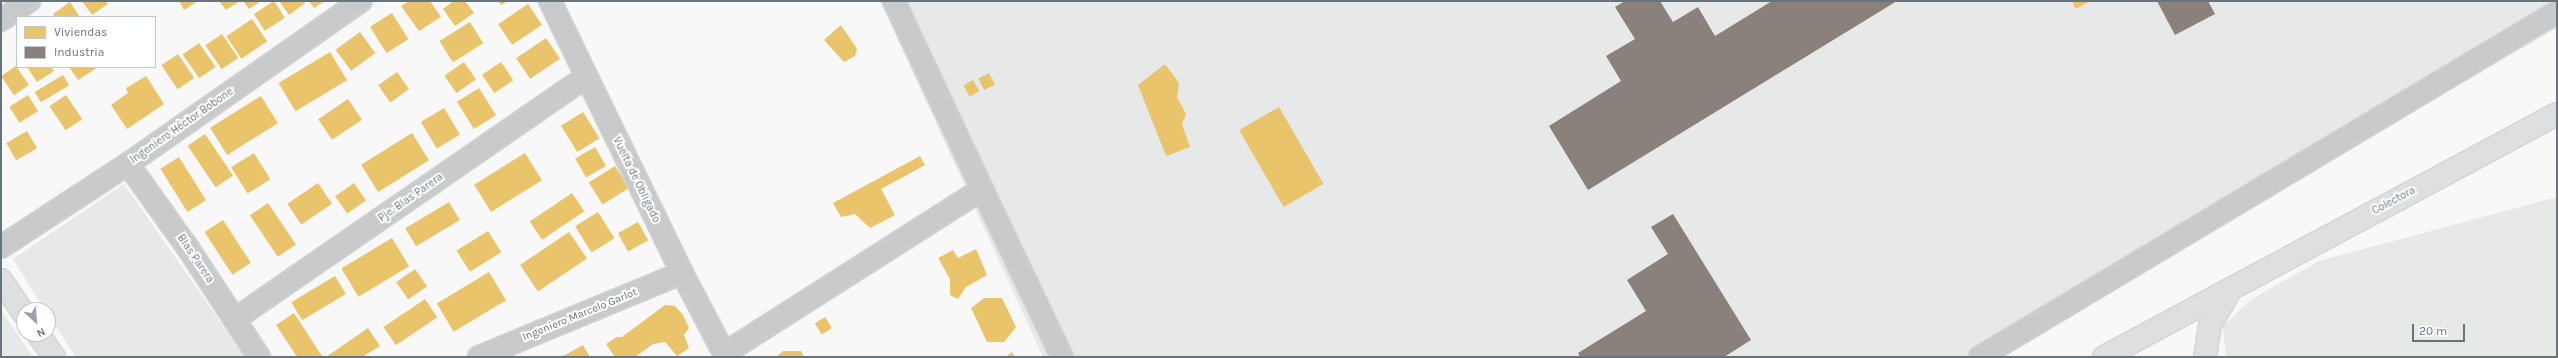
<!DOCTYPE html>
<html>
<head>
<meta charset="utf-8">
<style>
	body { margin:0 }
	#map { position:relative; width:2558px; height:358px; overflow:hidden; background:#f8f8f8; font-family:Karla,sans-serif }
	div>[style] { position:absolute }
	.built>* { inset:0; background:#e7e8e8 }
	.green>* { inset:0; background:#e7e9e6 }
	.homes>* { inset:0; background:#e9c46a; transform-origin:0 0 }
	.industry>* { inset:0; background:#8a817c }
	.roads { filter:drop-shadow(1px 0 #d3d4d5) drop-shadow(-1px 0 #d3d4d5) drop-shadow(0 1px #d3d4d5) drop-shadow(0 -1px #d3d4d5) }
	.minor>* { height:22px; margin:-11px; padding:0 11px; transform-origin:11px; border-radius:11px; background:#c9cacc }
	.major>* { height:22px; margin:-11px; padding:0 11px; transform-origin:11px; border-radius:11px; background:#dedfe0 }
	span { translate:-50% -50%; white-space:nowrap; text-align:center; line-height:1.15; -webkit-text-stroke:4px #fff; paint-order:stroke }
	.street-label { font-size:11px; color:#67747e }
	.frame { position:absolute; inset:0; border:2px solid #67747e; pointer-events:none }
	.legend { position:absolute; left:16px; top:16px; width:140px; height:52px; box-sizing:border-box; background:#fff; border:1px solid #c2c7cb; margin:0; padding:5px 7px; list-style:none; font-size:12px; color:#67747e }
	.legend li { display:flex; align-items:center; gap:8px; height:20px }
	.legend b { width:20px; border:1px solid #c2c7cb }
	.north { position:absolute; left:16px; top:302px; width:40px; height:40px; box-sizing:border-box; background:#fff; border:1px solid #c2c7cb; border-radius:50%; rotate:154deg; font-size:11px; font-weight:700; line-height:16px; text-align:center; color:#67747e }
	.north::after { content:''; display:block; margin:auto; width:14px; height:18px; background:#9aa2a9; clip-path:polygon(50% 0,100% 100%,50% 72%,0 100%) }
	.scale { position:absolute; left:2412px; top:324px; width:53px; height:18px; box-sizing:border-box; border:2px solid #67747e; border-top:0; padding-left:5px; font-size:12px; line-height:14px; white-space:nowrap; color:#67747e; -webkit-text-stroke:3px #fff; paint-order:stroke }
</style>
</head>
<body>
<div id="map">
	<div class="built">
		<i style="clip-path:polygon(880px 1px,2557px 1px,2557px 28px,1990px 357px,1043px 357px)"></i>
		<i style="clip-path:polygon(1px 310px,33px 357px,1px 357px)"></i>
	</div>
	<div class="green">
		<i style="clip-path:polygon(124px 184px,245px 357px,76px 357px,48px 314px,48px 310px,45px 310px,13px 259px)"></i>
		<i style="clip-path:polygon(2557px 197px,2557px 357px,2226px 357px,2223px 329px,2189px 357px,2252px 299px,2319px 261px)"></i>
	</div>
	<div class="homes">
		<i style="clip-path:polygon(82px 1px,106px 1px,108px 4px,92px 15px)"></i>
		<i style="clip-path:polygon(179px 1px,198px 1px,184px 10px)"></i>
		<i style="clip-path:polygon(219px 1px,240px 1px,226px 10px)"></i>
		<i style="clip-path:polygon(243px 1px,261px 1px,249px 9px)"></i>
		<i style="left:274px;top:1px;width:20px;height:24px;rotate:57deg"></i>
		<i style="clip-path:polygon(279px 1px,303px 1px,305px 3px,289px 15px)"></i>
		<i style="clip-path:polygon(309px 1px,325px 1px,314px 8px)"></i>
		<i style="clip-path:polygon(409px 1px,430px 1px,441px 17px,419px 31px,401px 6px)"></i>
		<i style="clip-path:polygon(454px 1px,465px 1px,474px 13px,455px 26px,443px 9px)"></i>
		<i style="clip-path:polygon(498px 1px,508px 1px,501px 5px)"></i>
		<i style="clip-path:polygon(2072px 1px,2090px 1px,2076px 9px)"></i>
		<i style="clip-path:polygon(70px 2px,80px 17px,55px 17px,53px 14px)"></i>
		<i style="left:528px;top:4px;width:25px;height:36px;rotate:56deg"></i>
		<i style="left:392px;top:13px;width:31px;height:26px;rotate:58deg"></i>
		<i style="left:252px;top:19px;width:27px;height:31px;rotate:56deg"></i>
		<i style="left:470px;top:22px;width:25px;height:36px;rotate:58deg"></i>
		<i style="clip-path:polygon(841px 25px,857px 49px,855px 56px,844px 62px,824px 40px)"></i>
		<i style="left:360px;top:32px;width:26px;height:30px;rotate:54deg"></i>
		<i style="left:222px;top:34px;width:29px;height:20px;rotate:56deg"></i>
		<i style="left:546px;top:38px;width:25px;height:36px;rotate:56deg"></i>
		<i style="left:199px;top:43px;width:29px;height:20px;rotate:55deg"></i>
		<i style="left:330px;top:52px;width:33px;height:60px;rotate:59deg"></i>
		<i style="left:178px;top:54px;width:29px;height:20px;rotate:56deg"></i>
		<i style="left:464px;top:62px;width:21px;height:24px;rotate:55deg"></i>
		<i style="left:501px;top:62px;width:22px;height:23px;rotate:56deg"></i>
		<i style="clip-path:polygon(1165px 64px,1179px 83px,1177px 97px,1186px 114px,1182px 124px,1190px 147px,1166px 156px,1138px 85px)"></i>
		<i style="left:16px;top:66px;width:23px;height:18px;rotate:56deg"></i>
		<i style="clip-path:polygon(27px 67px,51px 67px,54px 71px,37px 82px)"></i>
		<i style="clip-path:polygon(69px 67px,97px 67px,97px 68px,78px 80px)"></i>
		<i style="left:397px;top:72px;width:21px;height:23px;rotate:55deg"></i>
		<i style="left:989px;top:73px;width:13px;height:12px;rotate:63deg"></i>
		<i style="left:63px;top:75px;width:12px;height:33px;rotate:59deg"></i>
		<i style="clip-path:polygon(146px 76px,164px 104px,127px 129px,111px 105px,128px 93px,126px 88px)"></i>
		<i style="left:973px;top:80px;width:13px;height:11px;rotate:61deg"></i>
		<i style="left:479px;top:88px;width:32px;height:26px;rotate:58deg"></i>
		<i style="left:28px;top:95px;width:19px;height:22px;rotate:58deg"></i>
		<i style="left:66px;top:95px;width:29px;height:20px;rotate:56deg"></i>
		<i style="left:261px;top:96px;width:32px;height:60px;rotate:58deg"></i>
		<i style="left:348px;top:99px;width:25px;height:36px;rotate:56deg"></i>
		<i style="left:1279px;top:107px;width:89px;height:46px;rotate:60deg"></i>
		<i style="left:444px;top:108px;width:31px;height:27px;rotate:59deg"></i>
		<i style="left:583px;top:112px;width:31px;height:26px;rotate:58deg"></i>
		<i style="left:27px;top:131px;width:20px;height:24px;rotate:60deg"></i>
		<i style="left:412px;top:133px;width:32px;height:60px;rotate:58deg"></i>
		<i style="left:205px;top:134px;width:50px;height:21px;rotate:56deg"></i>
		<i style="left:595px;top:147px;width:22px;height:23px;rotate:60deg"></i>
		<i style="left:254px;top:153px;width:31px;height:27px;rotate:58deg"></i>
		<i style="left:525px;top:153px;width:32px;height:60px;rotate:58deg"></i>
		<i style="clip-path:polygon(920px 156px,925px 165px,881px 189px,895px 215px,870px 228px,855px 214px,841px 217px,833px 203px)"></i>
		<i style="left:179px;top:157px;width:51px;height:22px;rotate:58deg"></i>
		<i style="left:615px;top:166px;width:26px;height:31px;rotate:58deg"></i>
		<i style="left:318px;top:183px;width:25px;height:37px;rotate:56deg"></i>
		<i style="left:354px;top:183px;width:21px;height:23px;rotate:55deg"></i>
		<i style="left:572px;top:193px;width:22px;height:51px;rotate:56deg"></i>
		<i style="left:449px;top:202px;width:21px;height:51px;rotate:59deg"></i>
		<i style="left:268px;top:203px;width:50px;height:22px;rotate:56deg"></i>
		<i style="left:598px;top:212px;width:31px;height:27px;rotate:58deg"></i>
		<i style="left:223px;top:220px;width:51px;height:22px;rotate:57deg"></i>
		<i style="left:638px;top:222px;width:21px;height:23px;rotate:61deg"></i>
		<i style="left:488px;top:231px;width:25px;height:37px;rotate:58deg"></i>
		<i style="left:569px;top:232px;width:32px;height:59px;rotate:56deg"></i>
		<i style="left:392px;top:238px;width:33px;height:59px;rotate:59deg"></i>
		<i style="clip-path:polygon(976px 249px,987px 275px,966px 287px,958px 299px,950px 295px,950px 279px,938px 258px,953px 250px,958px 258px)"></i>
		<i style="left:415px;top:269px;width:21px;height:23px;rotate:55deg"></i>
		<i style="left:489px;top:272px;width:33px;height:61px;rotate:59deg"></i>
		<i style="left:335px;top:276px;width:21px;height:51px;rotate:59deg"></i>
		<i style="clip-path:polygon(984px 298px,1002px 298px,1016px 327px,1004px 342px,987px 342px,971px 308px)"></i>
		<i style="left:425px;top:299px;width:22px;height:50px;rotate:56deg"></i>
		<i style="clip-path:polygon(665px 305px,675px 306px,683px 315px,689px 328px,684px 335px,689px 348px,677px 356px,665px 342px,653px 344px,635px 357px,615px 357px,606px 344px,617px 337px,622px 337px)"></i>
		<i style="clip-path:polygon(294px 313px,322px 356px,320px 357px,297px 357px,276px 325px)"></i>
		<i style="left:825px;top:317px;width:13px;height:12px;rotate:58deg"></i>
		<i style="clip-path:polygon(368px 328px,380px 346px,362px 357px,326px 357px)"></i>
		<i style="clip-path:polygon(583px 345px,590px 357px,556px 357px,565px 355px)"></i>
		<i style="clip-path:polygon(783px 351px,801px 351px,804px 357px,776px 357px)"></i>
		<i style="clip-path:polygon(1012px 352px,1015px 357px,1007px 357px,1007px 356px)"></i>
	</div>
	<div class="industry">
		<i style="clip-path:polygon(1625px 1px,1660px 1px,1673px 22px,1698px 7px,1715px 36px,1772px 1px,1897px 1px,1588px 190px,1549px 126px,1621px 81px,1606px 56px,1635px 39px,1615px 7px)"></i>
		<i style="clip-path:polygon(2157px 1px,2208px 1px,2215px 14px,2175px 35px)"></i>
		<i style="clip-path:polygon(1673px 214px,1751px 340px,1724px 357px,1580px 357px,1578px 353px,1646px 311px,1627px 280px,1668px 254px,1651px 227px)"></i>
	</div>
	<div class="roads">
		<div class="minor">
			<i style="left:550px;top:1px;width:302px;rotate:64.1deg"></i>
			<i style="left:682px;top:273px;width:95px;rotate:62.4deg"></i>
			<i style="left:894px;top:1px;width:208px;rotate:64.9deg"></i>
			<i style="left:1px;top:20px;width:34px;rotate:-34deg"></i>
			<i style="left:128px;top:164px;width:103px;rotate:54.5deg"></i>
			<i style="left:188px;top:248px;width:130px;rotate:56.9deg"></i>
			<i style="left:1px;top:247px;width:152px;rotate:-33.2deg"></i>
			<i style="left:128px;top:164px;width:284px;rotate:-35deg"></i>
			<i style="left:235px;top:319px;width:426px;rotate:-34.6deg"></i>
			<i style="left:725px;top:353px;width:305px;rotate:-32.5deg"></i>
			<i style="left:982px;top:189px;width:186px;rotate:64.5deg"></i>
			<i style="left:479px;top:357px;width:220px;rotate:-22.5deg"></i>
			<i style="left:1980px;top:357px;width:672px;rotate:-30.88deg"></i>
		</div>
		<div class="major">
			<i style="left:1px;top:280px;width:41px;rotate:55.9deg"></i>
			<i style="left:38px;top:334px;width:28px;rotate:55deg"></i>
			<i style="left:2104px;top:357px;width:514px;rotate:-28.21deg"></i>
			<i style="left:2205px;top:357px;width:32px;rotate:-81deg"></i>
			<i style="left:2210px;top:325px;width:42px;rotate:-59.7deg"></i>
		</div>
	</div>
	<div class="street-label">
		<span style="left:182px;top:126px;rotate:-35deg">Ingeniero Héctor Bobone</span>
		<span style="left:636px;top:180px;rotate:64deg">Vuelta de Obligado</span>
		<span style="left:411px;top:198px;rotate:-35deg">Pje. Blas Parera</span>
		<span style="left:2394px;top:201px;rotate:-28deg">Colectora</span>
		<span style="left:195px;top:259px;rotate:56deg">Blas Parera</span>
		<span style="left:580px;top:315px;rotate:-22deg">Ingeniero Marcelo Garlot</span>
	</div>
	<div class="frame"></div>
	<ul class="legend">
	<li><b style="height:11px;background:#e9c46a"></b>Viviendas</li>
	<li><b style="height:11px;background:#8a817c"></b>Industria</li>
	</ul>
	<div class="north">N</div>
	<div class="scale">20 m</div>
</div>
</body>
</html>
